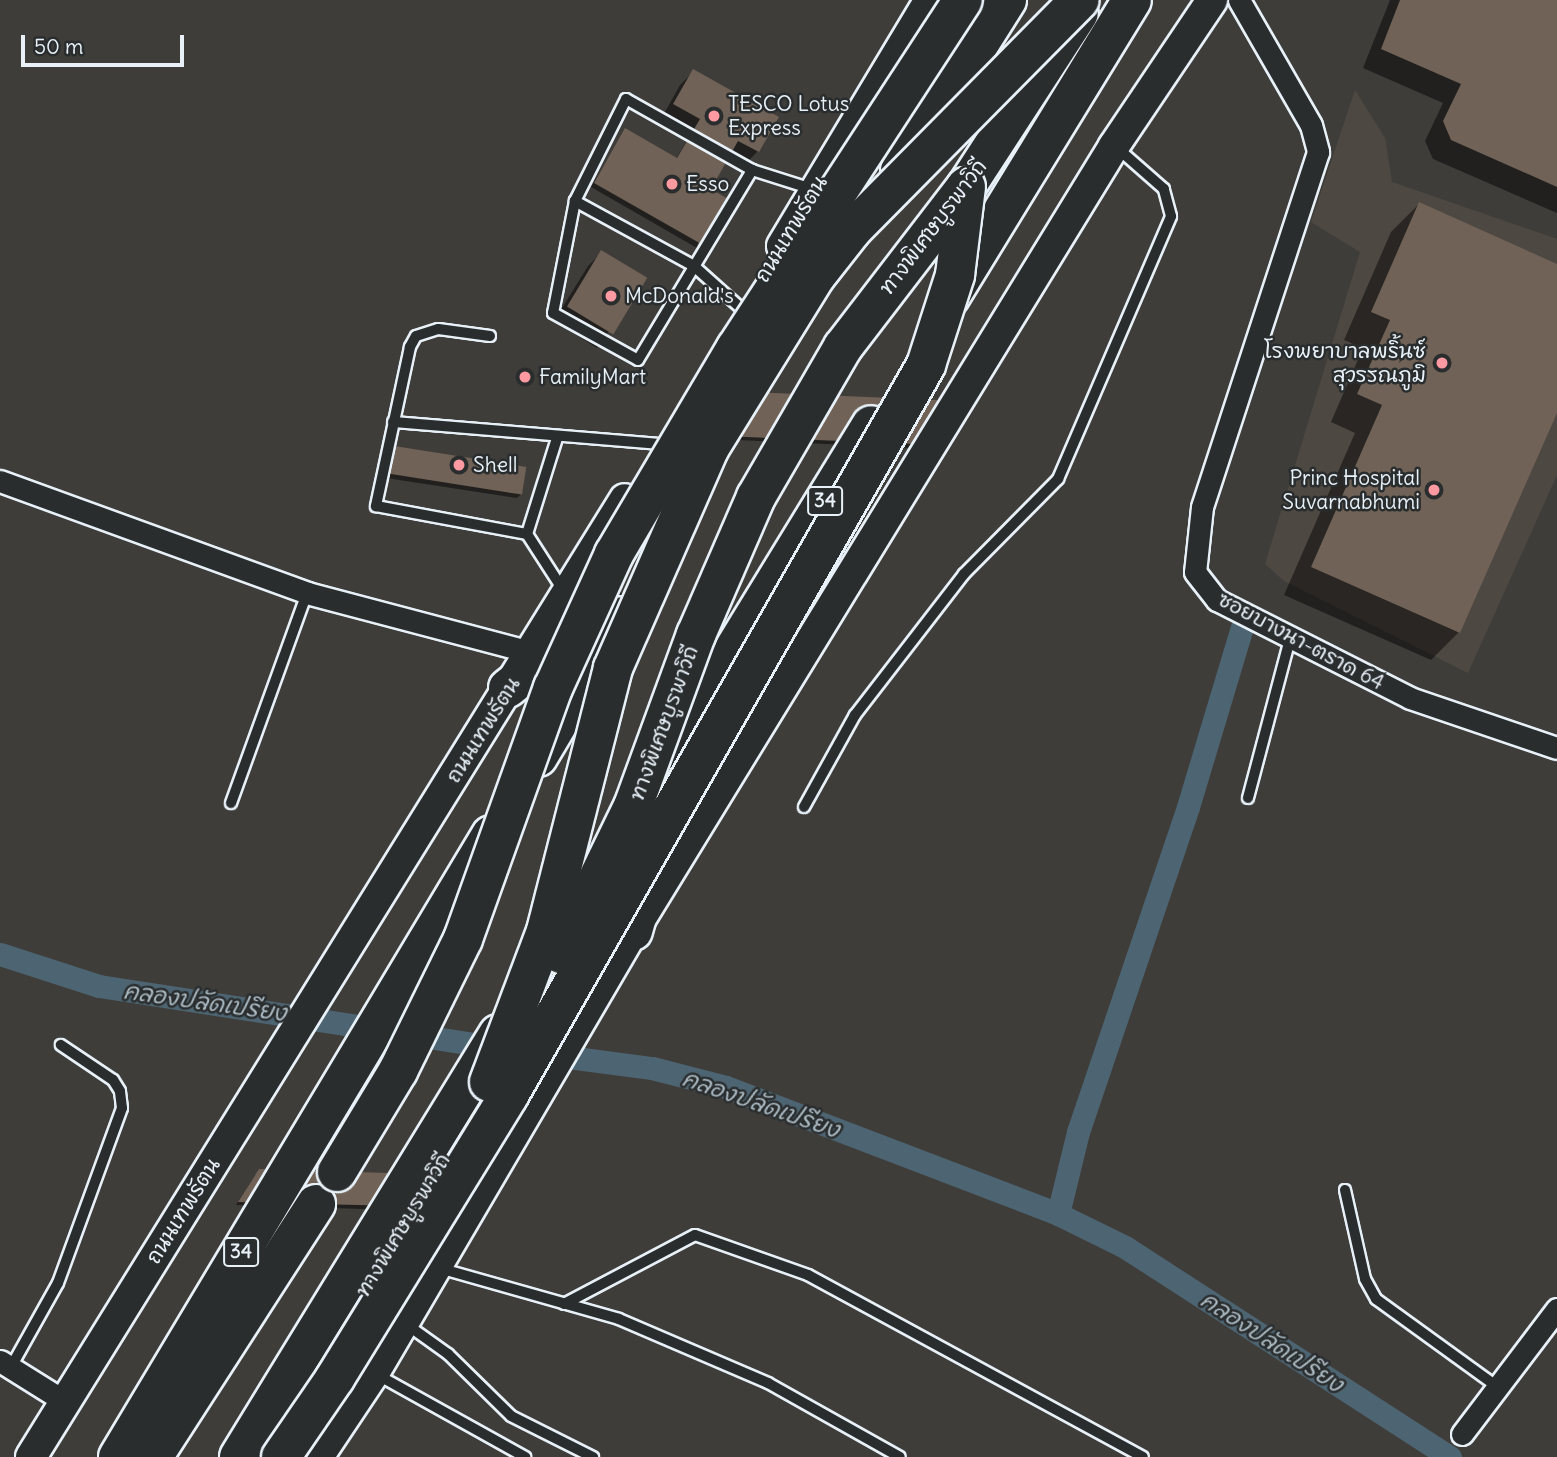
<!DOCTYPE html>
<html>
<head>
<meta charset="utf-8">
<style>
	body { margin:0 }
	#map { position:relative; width:1557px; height:1457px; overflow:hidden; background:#3f3d3a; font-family:Delius,"Playpen Sans Thai",sans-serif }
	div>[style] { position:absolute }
	.built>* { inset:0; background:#4e4842 }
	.shadow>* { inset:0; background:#0007 }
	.canal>* { height:23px; margin:-11.5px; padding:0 11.5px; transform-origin:11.5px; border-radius:11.5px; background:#4d6572 }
	.building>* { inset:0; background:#706256; transform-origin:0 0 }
	.roads { filter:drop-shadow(2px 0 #e8f1f8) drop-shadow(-2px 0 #e8f1f8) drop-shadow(0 2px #e8f1f8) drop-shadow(0 -2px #e8f1f8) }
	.lane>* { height:10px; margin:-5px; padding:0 5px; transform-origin:5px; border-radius:5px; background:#2a2d2e }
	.street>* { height:21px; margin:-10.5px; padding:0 10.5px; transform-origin:10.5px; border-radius:10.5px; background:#2a2d2e }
	.secondary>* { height:30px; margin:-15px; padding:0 15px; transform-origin:15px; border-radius:15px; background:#2a2d2e }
	.highway>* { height:38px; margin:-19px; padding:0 19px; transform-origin:19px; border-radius:19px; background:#2a2d2e }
	.bridges { filter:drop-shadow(2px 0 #e8f1f8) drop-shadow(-2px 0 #e8f1f8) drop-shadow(0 2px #e8f1f8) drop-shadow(0 -2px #e8f1f8) }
	.highway-bridge>* { height:38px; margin:-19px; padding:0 19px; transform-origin:19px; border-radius:19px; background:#2a2d2e }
	.dots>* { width:19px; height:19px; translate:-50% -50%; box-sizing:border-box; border:4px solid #2a2d2e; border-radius:50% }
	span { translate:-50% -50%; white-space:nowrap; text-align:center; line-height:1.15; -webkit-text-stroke:5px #2a2d2e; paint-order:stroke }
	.shield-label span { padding:2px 5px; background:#2a2d2e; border:2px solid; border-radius:5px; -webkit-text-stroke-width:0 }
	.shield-label { font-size:19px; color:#e8f1f8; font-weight:700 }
	.poi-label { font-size:21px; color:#e8f1f8 }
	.left { translate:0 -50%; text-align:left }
	.right { translate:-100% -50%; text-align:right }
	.street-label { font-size:21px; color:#e8f1f8 }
	.water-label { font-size:23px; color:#aab9c2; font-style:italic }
	.scale { position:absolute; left:21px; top:35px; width:163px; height:32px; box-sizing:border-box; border:4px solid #e8f1f8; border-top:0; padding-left:9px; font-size:21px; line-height:24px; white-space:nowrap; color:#e8f1f8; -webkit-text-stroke:5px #2a2d2e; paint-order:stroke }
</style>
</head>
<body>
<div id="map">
	<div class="built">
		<i style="clip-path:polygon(1355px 90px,1385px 138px,1392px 182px,1557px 239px,1557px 475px,1468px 673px,1284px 581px,1265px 564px,1360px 252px,1311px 222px)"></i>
	</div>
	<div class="shadow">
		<i style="clip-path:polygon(1390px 0,1557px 0,1557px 213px,1433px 159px,1425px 141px,1443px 103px,1363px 68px)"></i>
		<i style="clip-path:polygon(694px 71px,777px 118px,758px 151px,744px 165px,727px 156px,708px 190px,697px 248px,591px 187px,625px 130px,676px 159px,690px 135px,661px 119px,680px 85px)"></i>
		<i style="clip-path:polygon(1419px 204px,1557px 265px,1557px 408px,1459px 632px,1431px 660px,1284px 595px,1355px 433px,1331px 422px,1363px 348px,1344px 340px,1391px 232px)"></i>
		<i style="clip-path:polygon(602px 252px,645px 279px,597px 348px,554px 321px,588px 266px)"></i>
		<i style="clip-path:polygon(720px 397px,912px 443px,908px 448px,697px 438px)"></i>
		<i style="clip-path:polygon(394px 448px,521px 494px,517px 498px,386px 478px)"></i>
		<i style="clip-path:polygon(619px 590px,649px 627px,597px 633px,616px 594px)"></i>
		<i style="clip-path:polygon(255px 1175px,394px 1210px,236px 1205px)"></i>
	</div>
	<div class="canal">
		<i style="left:0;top:954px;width:104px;rotate:17.9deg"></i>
		<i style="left:99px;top:986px;width:406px;rotate:8.8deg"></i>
		<i style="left:545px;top:1054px;width:108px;rotate:7.5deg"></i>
		<i style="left:652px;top:1068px;width:76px;rotate:14.4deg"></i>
		<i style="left:726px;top:1087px;width:355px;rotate:20.9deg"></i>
		<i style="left:1058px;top:1214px;width:75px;rotate:26.2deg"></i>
		<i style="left:1125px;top:1247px;width:387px;rotate:32.9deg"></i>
		<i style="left:1058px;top:1214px;width:84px;rotate:-76.3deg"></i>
		<i style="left:1078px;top:1132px;width:343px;rotate:-71.3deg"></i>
		<i style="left:1188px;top:807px;width:195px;rotate:-73.3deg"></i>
	</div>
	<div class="building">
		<i style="clip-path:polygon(1400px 0,1557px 0,1557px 187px,1451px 140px,1443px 121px,1461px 84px,1381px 49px)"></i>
		<i style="clip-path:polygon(693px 69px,779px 117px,759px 152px,738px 141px,711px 189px,728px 199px,703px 245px,594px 183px,625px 128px,677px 158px,700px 119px,673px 104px)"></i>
		<i style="clip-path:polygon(1419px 202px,1557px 264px,1557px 413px,1460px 633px,1311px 567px,1382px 405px,1357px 394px,1390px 320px,1371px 312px)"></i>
		<i style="left:601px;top:250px;width:54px;height:66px;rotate:31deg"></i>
		<i style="clip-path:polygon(724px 391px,938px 400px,914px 444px,699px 435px)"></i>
		<i style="left:394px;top:446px;width:134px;height:28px;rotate:9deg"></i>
		<i style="clip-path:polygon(259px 1169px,421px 1174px,400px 1206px,238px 1202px)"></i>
	</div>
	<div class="roads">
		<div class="lane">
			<i style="left:575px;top:201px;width:114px;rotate:101.1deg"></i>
			<i style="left:553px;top:313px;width:97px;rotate:28.9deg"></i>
			<i style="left:638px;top:360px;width:222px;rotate:-59deg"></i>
			<i style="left:743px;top:310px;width:66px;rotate:-138.1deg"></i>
			<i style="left:694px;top:266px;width:136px;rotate:-151.4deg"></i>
			<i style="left:575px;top:201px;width:114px;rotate:-63.4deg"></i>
			<i style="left:626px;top:99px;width:145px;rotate:29.4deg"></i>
			<i style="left:752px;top:170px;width:63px;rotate:17.6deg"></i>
			<i style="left:490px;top:336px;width:52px;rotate:-172.3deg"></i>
			<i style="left:438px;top:329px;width:23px;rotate:162deg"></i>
			<i style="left:416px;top:336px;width:13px;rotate:119deg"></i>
			<i style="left:410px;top:347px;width:163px;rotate:102.1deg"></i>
			<i style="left:376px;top:506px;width:154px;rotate:10.5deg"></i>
			<i style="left:527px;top:534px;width:70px;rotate:57.2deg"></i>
			<i style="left:393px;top:422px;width:266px;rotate:4.7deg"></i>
			<i style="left:527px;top:534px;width:101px;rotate:-72.6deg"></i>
			<i style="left:1248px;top:798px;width:164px;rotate:-75.2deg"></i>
			<i style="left:231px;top:803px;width:223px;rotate:-70.1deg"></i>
			<i style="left:804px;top:807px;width:105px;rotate:-61deg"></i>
			<i style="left:855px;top:715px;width:178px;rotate:-52.3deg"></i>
			<i style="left:964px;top:574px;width:134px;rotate:-45.3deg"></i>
			<i style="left:1058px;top:479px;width:286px;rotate:-66.7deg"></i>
			<i style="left:1171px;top:216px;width:28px;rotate:-105deg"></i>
			<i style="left:1164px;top:189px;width:64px;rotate:-138.8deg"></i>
			<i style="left:1345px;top:1190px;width:91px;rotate:77.3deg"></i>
			<i style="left:1365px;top:1279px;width:23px;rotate:61deg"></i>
			<i style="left:1376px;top:1299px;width:148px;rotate:35.9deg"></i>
			<i style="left:439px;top:1268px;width:187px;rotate:15.8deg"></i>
			<i style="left:619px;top:1319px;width:162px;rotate:23.2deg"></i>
			<i style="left:768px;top:1383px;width:151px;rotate:29.3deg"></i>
			<i style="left:564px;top:1304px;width:148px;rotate:-27.8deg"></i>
			<i style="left:695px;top:1235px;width:120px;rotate:19.5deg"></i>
			<i style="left:808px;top:1275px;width:381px;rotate:28.5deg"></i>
			<i style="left:406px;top:1324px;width:52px;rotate:35.5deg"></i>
			<i style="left:448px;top:1354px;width:88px;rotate:44.5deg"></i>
			<i style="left:511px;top:1416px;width:92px;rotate:26.6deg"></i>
			<i style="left:11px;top:1367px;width:96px;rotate:-60.8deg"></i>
			<i style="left:58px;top:1283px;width:186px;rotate:-69.9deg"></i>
			<i style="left:122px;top:1108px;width:17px;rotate:-97deg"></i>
			<i style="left:120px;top:1091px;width:13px;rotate:-122deg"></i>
			<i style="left:113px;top:1080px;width:63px;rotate:-146.1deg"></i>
			<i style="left:376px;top:1374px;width:171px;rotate:29.1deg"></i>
		</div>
		<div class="street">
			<i style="left:1239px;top:0;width:144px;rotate:60.1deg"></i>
			<i style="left:1311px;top:125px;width:28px;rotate:75deg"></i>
			<i style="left:1318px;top:152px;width:373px;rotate:108.1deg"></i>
			<i style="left:1202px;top:507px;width:65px;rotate:96.1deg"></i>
			<i style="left:1195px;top:572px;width:36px;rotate:52deg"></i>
			<i style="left:1217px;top:600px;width:216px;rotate:26.9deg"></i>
			<i style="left:1410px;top:698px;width:155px;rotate:18.8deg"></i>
			<i style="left:0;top:481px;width:327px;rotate:20deg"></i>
			<i style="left:307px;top:593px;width:232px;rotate:14.8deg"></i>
			<i style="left:0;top:1361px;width:75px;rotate:32deg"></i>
			<i style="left:1462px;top:1434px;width:157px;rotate:-52.8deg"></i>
		</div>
		<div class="secondary">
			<i style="left:782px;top:246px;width:287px;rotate:-59deg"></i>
			<i style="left:31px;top:1457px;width:1127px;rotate:-58.2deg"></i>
			<i style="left:318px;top:1457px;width:101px;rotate:-56.3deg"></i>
			<i style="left:374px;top:1373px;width:512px;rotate:-59.63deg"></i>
			<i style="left:633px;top:931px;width:921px;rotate:-58.5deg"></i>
			<i style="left:1114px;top:146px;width:176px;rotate:-56.1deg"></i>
		</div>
		<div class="highway">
			<i style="left:900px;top:170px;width:201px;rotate:-57.8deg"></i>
			<i style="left:966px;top:187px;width:207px;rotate:-57deg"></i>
			<i style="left:950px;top:297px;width:348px;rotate:-58.5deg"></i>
			<i style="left:508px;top:688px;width:100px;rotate:-38.5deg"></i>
			<i style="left:538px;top:757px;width:164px;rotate:-59.2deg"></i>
			<i style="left:650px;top:786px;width:423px;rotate:-58.5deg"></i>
			<i style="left:633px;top:931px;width:82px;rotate:-74.4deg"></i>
			<i style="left:118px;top:1457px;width:725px;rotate:-59.05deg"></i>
			<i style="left:153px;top:1457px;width:301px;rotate:-57.2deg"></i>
			<i style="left:239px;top:1457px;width:496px;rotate:-58.5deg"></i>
		</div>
	</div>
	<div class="bridges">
		<div class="highway-bridge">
			<i style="left:561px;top:954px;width:167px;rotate:-64deg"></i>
			<i style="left:634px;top:804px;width:180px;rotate:-69.9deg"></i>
			<i style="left:696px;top:635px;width:150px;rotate:-66.5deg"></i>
			<i style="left:756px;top:497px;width:173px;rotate:-59.9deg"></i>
			<i style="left:843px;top:347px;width:200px;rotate:-52.5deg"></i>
			<i style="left:489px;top:1082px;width:161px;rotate:-69.3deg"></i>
			<i style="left:546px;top:931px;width:271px;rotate:-75.7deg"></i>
			<i style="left:613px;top:668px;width:239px;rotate:-66.3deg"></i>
			<i style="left:709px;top:449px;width:203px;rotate:-58.3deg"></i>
			<i style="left:816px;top:276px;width:60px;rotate:-51.8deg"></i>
			<i style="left:853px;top:229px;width:322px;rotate:-45.3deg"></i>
			<i style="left:337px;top:1172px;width:118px;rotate:-58.9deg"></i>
			<i style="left:398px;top:1071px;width:147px;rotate:-63.8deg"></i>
			<i style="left:463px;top:939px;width:267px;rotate:-70.3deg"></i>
			<i style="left:553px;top:688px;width:147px;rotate:-65.5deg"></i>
			<i style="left:614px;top:554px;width:239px;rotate:-59.4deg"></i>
			<i style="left:736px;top:348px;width:415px;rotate:-56.9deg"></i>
			<i style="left:281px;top:1457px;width:96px;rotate:-55.6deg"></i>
			<i style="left:335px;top:1378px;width:332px;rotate:-58.4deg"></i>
			<i style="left:509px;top:1095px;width:841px;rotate:-60.26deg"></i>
			<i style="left:926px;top:365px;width:95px;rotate:-72.1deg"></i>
			<i style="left:955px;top:275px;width:89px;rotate:-82.9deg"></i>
		</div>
	</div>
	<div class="dots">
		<i style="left:714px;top:116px;background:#ff9aa2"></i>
		<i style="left:672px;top:184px;background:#ff9aa2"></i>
		<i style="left:611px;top:296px;background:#ff9aa2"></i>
		<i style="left:1442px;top:363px;background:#ff9aa2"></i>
		<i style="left:525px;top:377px;background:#ff9aa2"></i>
		<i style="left:459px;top:465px;background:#ff9aa2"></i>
		<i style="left:1434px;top:490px;background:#ff9aa2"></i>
	</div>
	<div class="shield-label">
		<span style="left:825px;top:501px">34</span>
		<span style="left:241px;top:1252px">34</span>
	</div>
	<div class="poi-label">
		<span class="left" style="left:728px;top:116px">TESCO Lotus<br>Express</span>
		<span class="left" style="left:686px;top:184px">Esso</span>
		<span class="left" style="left:625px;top:296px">McDonald's</span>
		<span class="right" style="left:1426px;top:363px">โรงพยาบาลพริ้นซ์<br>สุวรรณภูมิ</span>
		<span class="left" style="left:539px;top:377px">FamilyMart</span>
		<span class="left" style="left:473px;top:465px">Shell</span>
		<span class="right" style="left:1420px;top:490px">Princ Hospital<br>Suvarnabhumi</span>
	</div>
	<div class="street-label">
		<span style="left:933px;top:227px;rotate:-53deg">ทางพิเศษบูรพาวิถี</span>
		<span style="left:791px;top:229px;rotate:-59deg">ถนนเทพรัตน</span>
		<span style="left:1301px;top:641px;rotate:28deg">ซอยบางนา-ตราด 64</span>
		<span style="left:664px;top:723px;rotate:-70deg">ทางพิเศษบูรพาวิถี</span>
		<span style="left:483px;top:730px;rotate:-58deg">ถนนเทพรัตน</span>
		<span style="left:183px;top:1211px;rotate:-58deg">ถนนเทพรัตน</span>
		<span style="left:403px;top:1225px;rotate:-59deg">ทางพิเศษบูรพาวิถี</span>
	</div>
	<div class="water-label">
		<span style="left:205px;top:1002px;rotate:8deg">คลองปลัดเปรียง</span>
		<span style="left:761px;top:1104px;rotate:19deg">คลองปลัดเปรียง</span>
		<span style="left:1272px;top:1342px;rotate:33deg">คลองปลัดเปรียง</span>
	</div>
	<div class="scale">50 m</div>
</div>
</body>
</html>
